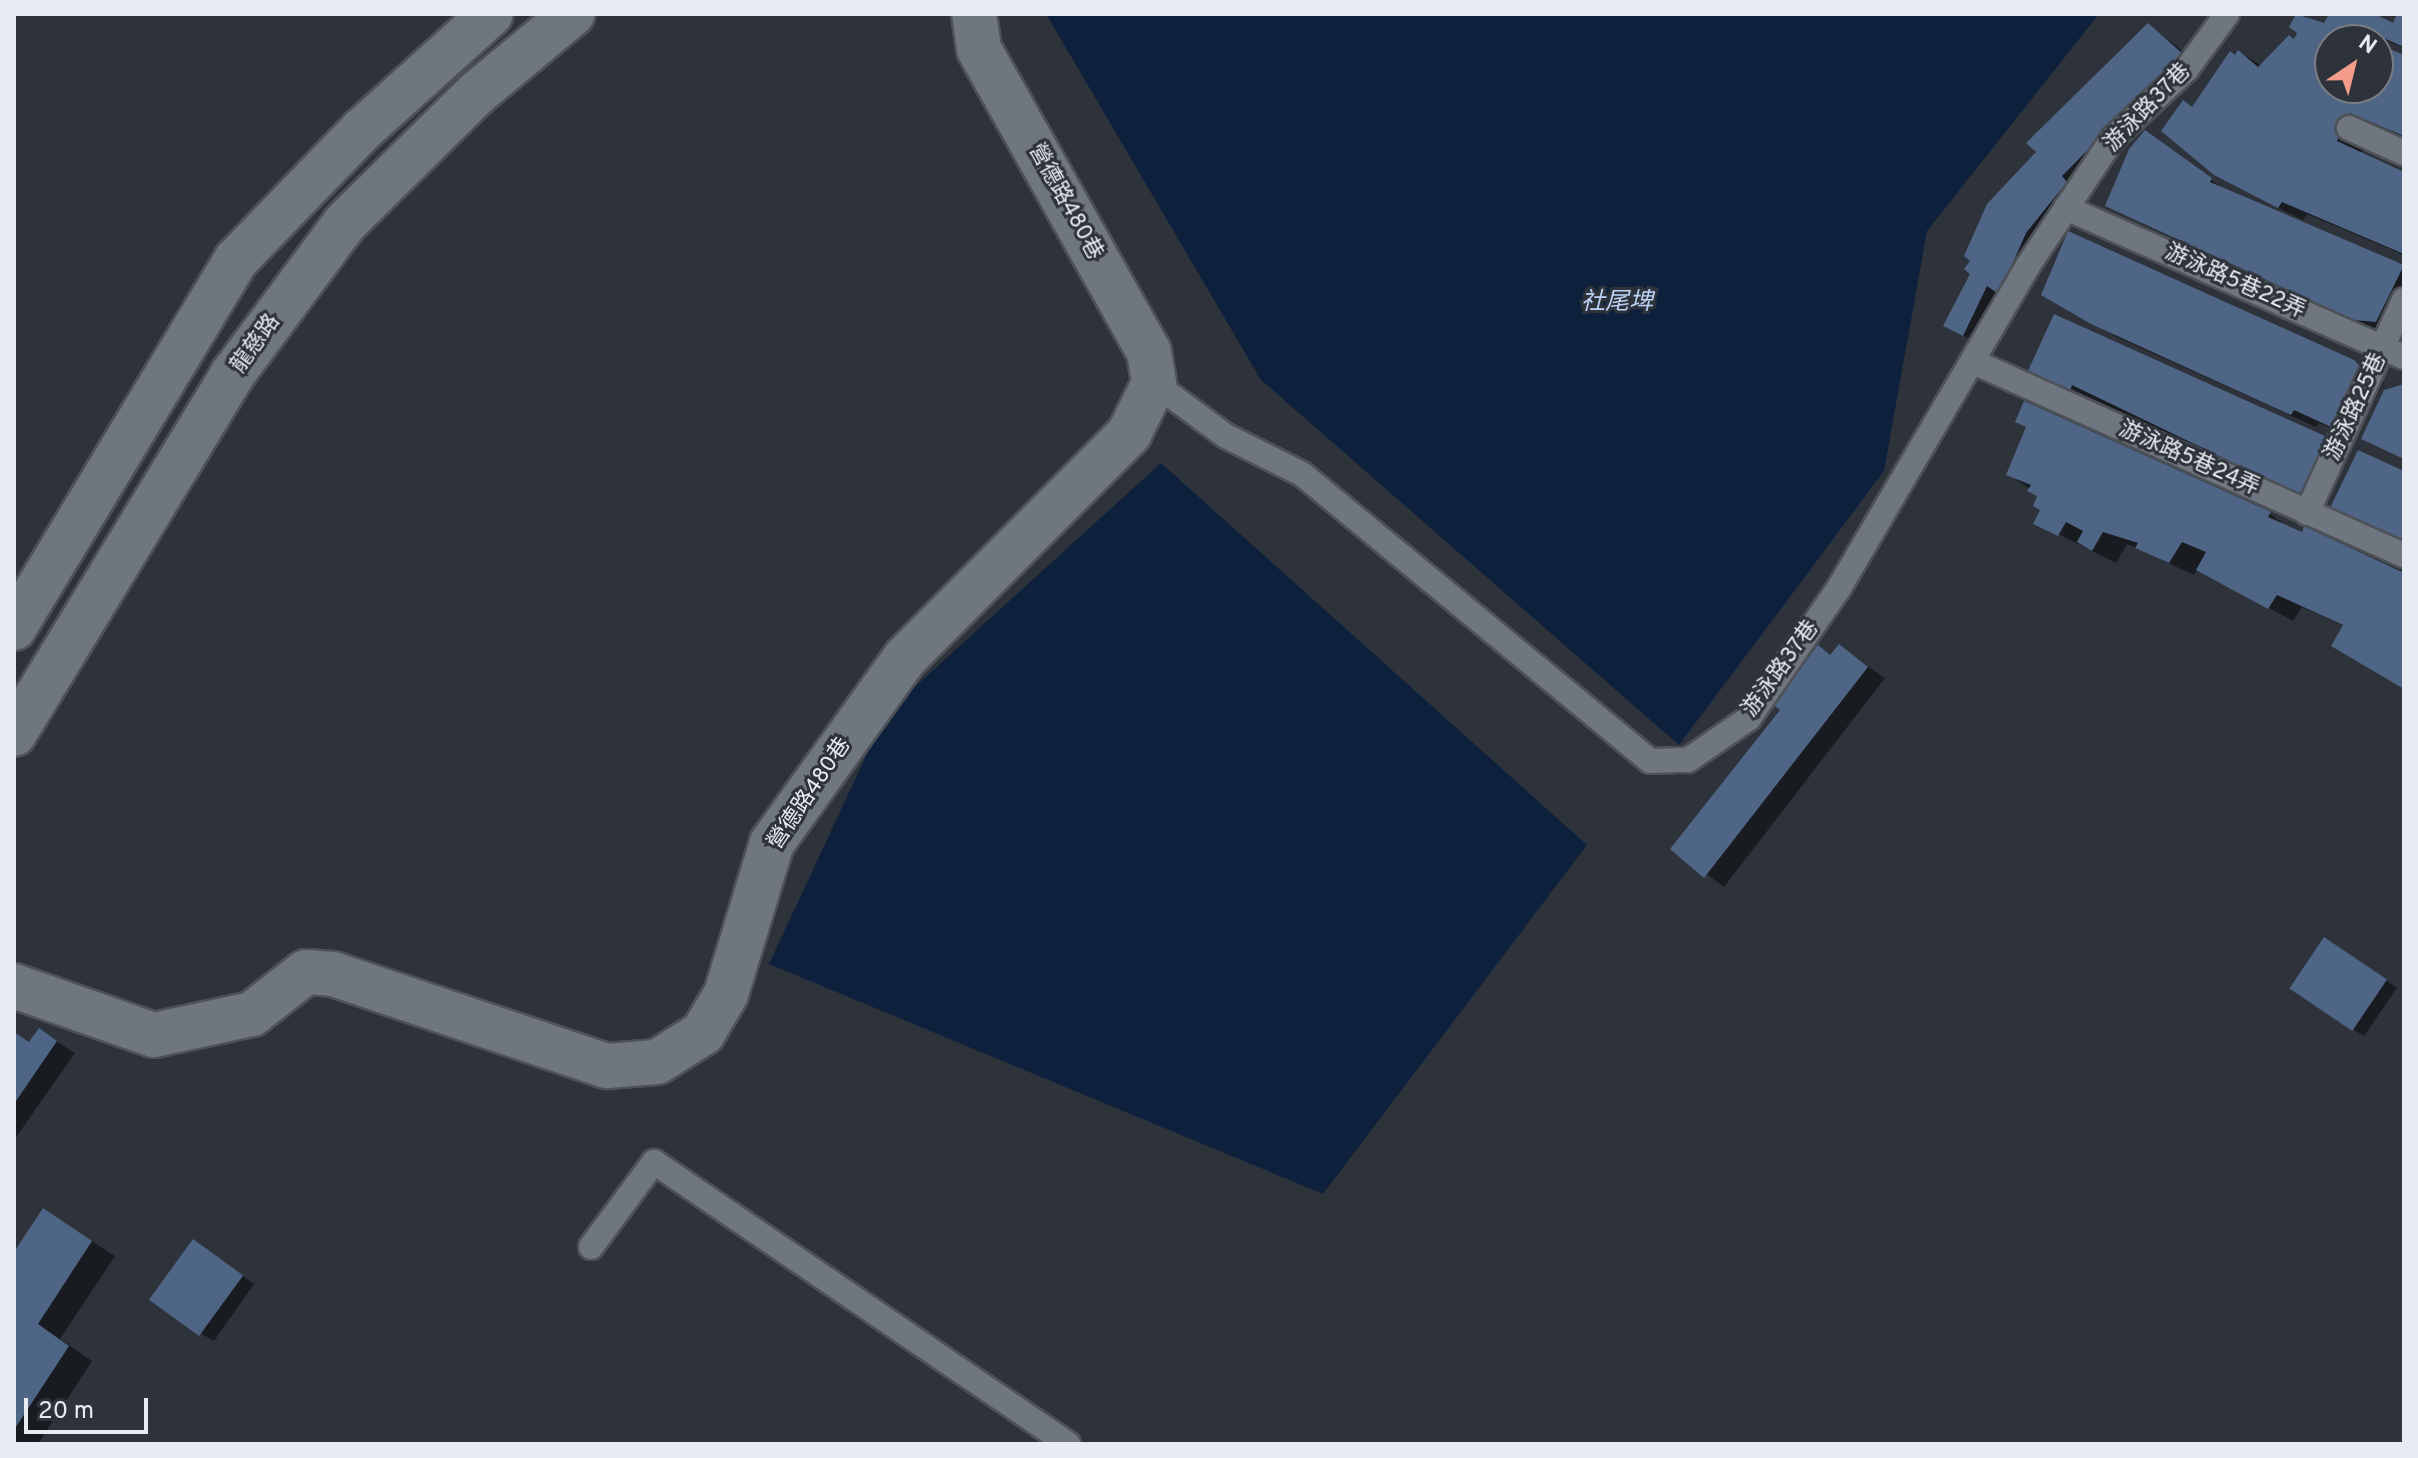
<!DOCTYPE html>
<html>
<head>
<meta charset="utf-8">
<style>
	body { margin:0 }
	#map { position:relative; width:2418px; height:1458px; overflow:hidden; background:#2e333b; font-family:Overpass,"Noto Sans TC",sans-serif }
	div>[style] { position:absolute }
	.water>* { inset:0; background:#0e213c }
	.shadow>* { inset:0; background:#0007 }
	.building>* { inset:0; background:#4f6585; transform-origin:0 0 }
	.roads { filter:drop-shadow(2px 0 #4d5158) drop-shadow(-2px 0 #4d5158) drop-shadow(0 2px #4d5158) drop-shadow(0 -2px #4d5158) }
	.service>* { height:24px; margin:-12px; padding:0 12px; transform-origin:12px; border-radius:12px; background:#70767f }
	.minor>* { height:44px; margin:-22px; padding:0 22px; transform-origin:22px; border-radius:22px; background:#70767f }
	.tertiary>* { height:44px; margin:-22px; padding:0 22px; transform-origin:22px; border-radius:22px; background:#70767f }
	span { translate:-50% -50%; white-space:nowrap; text-align:center; line-height:1.15; -webkit-text-stroke:6px #2e333b; paint-order:stroke }
	.street-label { font-size:22px; color:#e8ebf1 }
	.water-label { font-size:24px; color:#bcd3f5; font-style:italic }
	.frame { position:absolute; inset:0; border:16px solid #e8ebf1; pointer-events:none }
	.north { position:absolute; left:2314px; top:24px; width:80px; height:80px; box-sizing:border-box; background:#2e333b; border:2px solid #787d84; border-radius:50%; rotate:35deg; font-size:22px; font-weight:700; line-height:32px; text-align:center; color:#e8ebf1 }
	.north::after { content:''; display:block; margin:auto; width:28px; height:36px; background:#f49d8b; clip-path:polygon(50% 0,100% 100%,50% 72%,0 100%) }
	.scale { position:absolute; left:24px; top:1398px; width:124px; height:36px; box-sizing:border-box; border:4px solid #e8ebf1; border-top:0; padding-left:10px; font-size:24px; line-height:28px; white-space:nowrap; color:#e8ebf1; -webkit-text-stroke:6px #2e333b; paint-order:stroke }
</style>
</head>
<body>
<div id="map">
	<div class="water">
		<i style="clip-path:polygon(1046px 14px,2099px 14px,1927px 231px,1884px 471px,1679px 745px,1261px 380px)"></i>
		<i style="clip-path:polygon(1161px 463px,1587px 845px,1323px 1194px,769px 964px,886px 713px)"></i>
	</div>
	<div class="shadow">
		<i style="clip-path:polygon(evenodd,2299px 14px,2325px 25px,2331px 14px,2372px 14px,2394px 26px,2404px 14px,2404px 48px,2385px 40px,2381px 47px,2404px 57px,2404px 137px,2375px 125px,2361px 154px,2404px 174px,2404px 255px,2307px 214px,2303px 220px,2240px 188px,2193px 109px,2239px 52px,2262px 66px,2295px 41px,2299px 33px,2292px 27px,2299px 14px,2330px 40px,2378px 40px,2378px 88px,2330px 88px,2330px 40px)"></i>
		<i style="clip-path:polygon(2149px 25px,2200px 65px,2079px 187px,1981px 345px,1945px 326px,2039px 152px)"></i>
		<i style="clip-path:polygon(2146px 133px,2228px 192px,2404px 267px,2404px 313px,2395px 331px,2374px 329px,2107px 205px)"></i>
		<i style="clip-path:polygon(2043px 294px,2353px 362px,2384px 382px,2355px 439px,2319px 423px,2316px 427px,2117px 337px)"></i>
		<i style="clip-path:polygon(2031px 370px,2326px 438px,2344px 449px,2319px 504px)"></i>
		<i style="clip-path:polygon(2025px 403px,2270px 514px,2292px 530px,2404px 575px,2404px 687px,2344px 626px,2302px 607px,2293px 621px,2198px 569px,2194px 575px,2127px 544px,2116px 563px,2036px 523px,2043px 510px,2039px 495px,2008px 474px,2028px 427px)"></i>
		<i style="clip-path:polygon(2404px 473px,2404px 541px,2333px 507px)"></i>
		<i style="clip-path:polygon(1839px 647px,1885px 678px,1724px 887px,1673px 849px,1782px 710px,1819px 648px,1832px 656px)"></i>
		<i style="clip-path:polygon(2337px 946px,2397px 988px,2364px 1036px,2352px 1029px)"></i>
		<i style="clip-path:polygon(40px 1031px,75px 1053px,14px 1140px,14px 1032px,31px 1043px)"></i>
		<i style="clip-path:polygon(67px 1225px,115px 1256px,60px 1339px,92px 1361px,38px 1444px,14px 1444px,14px 1256px)"></i>
		<i style="clip-path:polygon(205px 1249px,254px 1284px,214px 1341px,202px 1334px)"></i>
	</div>
	<div class="building">
		<i style="clip-path:polygon(2296px 14px,2324px 23px,2329px 14px,2375px 14px,2393px 23px,2397px 14px,2404px 14px,2404px 47px,2360px 28px,2357px 35px,2369px 40px,2330px 40px,2330px 88px,2378px 88px,2378px 44px,2404px 55px,2404px 136px,2350px 113px,2337px 141px,2404px 172px,2404px 254px,2282px 202px,2278px 208px,2214px 175px,2161px 131px,2183px 100px,2192px 107px,2230px 51px,2235px 55px,2238px 50px,2258px 67px,2289px 35px,2294px 39px,2297px 33px,2289px 27px)"></i>
		<i style="clip-path:polygon(2148px 23px,2183px 54px,2062px 176px,2067px 182px,2026px 233px,1999px 294px,1987px 286px,1963px 336px,1943px 326px,1970px 274px,1964px 269px,1970px 261px,1964px 256px,1987px 204px,2036px 152px,2026px 143px)"></i>
		<i style="clip-path:polygon(2145px 130px,2212px 178px,2210px 182px,2404px 265px,2376px 322px,2354px 320px,2105px 206px,2129px 149px)"></i>
		<i style="clip-path:polygon(2068px 231px,2354px 360px,2361px 367px,2331px 427px,2294px 410px,2291px 415px,2091px 324px,2041px 295px)"></i>
		<i style="clip-path:polygon(2054px 314px,2327px 437px,2300px 495px,2072px 385px,2070px 391px,2028px 371px)"></i>
		<i style="clip-path:polygon(2404px 384px,2404px 459px,2361px 439px,2384px 390px)"></i>
		<i style="clip-path:polygon(2024px 401px,2271px 512px,2268px 517px,2302px 532px,2304px 526px,2404px 573px,2404px 689px,2331px 646px,2343px 625px,2277px 595px,2268px 609px,2196px 570px,2206px 552px,2182px 542px,2169px 563px,2135px 548px,2138px 543px,2103px 532px,2092px 551px,2077px 542px,2083px 531px,2066px 522px,2058px 536px,2033px 524px,2040px 510px,2033px 506px,2037px 496px,2027px 491px,2031px 485px,2006px 475px,2026px 427px,2015px 422px)"></i>
		<i style="clip-path:polygon(2358px 450px,2404px 471px,2404px 540px,2330px 508px)"></i>
		<i style="clip-path:polygon(1839px 644px,1868px 667px,1704px 878px,1670px 849px,1780px 710px,1772px 704px,1818px 645px,1830px 655px)"></i>
		<i style="left:2324px;top:937px;width:76px;height:62px;rotate:34deg"></i>
		<i style="clip-path:polygon(39px 1028px,57px 1041px,14px 1104px,14px 1032px,29px 1042px)"></i>
		<i style="clip-path:polygon(43px 1208px,92px 1241px,38px 1324px,69px 1346px,14px 1430px,14px 1252px)"></i>
		<i style="left:193px;top:1239px;width:62px;height:75px;rotate:36deg"></i>
	</div>
	<div class="roads">
		<div class="service">
			<i style="left:2349px;top:128px;width:60px;rotate:24.4deg"></i>
			<i style="left:2066px;top:208px;width:369px;rotate:23.8deg"></i>
			<i style="left:1974px;top:362px;width:471px;rotate:24.2deg"></i>
			<i style="left:1154px;top:383px;width:89px;rotate:36.4deg"></i>
			<i style="left:1226px;top:436px;width:85px;rotate:26.6deg"></i>
			<i style="left:1302px;top:474px;width:451px;rotate:39.5deg"></i>
			<i style="left:1650px;top:761px;width:38px;rotate:-2deg"></i>
			<i style="left:1688px;top:760px;width:74px;rotate:-34.5deg"></i>
			<i style="left:1749px;top:718px;width:158px;rotate:-55.3deg"></i>
			<i style="left:1839px;top:588px;width:372px;rotate:-59.6deg"></i>
			<i style="left:2027px;top:267px;width:155px;rotate:-56.3deg"></i>
			<i style="left:2113px;top:138px;width:100px;rotate:-43deg"></i>
			<i style="left:2186px;top:70px;width:69px;rotate:-53.8deg"></i>
			<i style="left:2307px;top:513px;width:234px;rotate:-65.5deg"></i>
			<i style="left:591px;top:1247px;width:106px;rotate:-53.5deg"></i>
			<i style="left:654px;top:1162px;width:501px;rotate:34.26deg"></i>
		</div>
		<div class="minor">
			<i style="left:14px;top:986px;width:148px;rotate:19.3deg"></i>
			<i style="left:154px;top:1035px;width:100px;rotate:-12.1deg"></i>
			<i style="left:252px;top:1014px;width:68px;rotate:-37.9deg"></i>
			<i style="left:306px;top:972px;width:27px;rotate:4deg"></i>
			<i style="left:333px;top:974px;width:289px;rotate:18.6deg"></i>
			<i style="left:607px;top:1066px;width:50px;rotate:-4.6deg"></i>
			<i style="left:657px;top:1062px;width:54px;rotate:-32.2deg"></i>
			<i style="left:703px;top:1033px;width:45px;rotate:-59.5deg"></i>
			<i style="left:726px;top:994px;width:158px;rotate:-73.1deg"></i>
			<i style="left:772px;top:843px;width:228px;rotate:-54.3deg"></i>
			<i style="left:905px;top:658px;width:317px;rotate:-45deg"></i>
			<i style="left:1129px;top:434px;width:57px;rotate:-63.9deg"></i>
			<i style="left:1154px;top:383px;width:31px;rotate:-99deg"></i>
			<i style="left:1149px;top:352px;width:347px;rotate:-119.3deg"></i>
			<i style="left:979px;top:49px;width:35px;rotate:-98deg"></i>
		</div>
		<div class="tertiary">
			<i style="left:14px;top:628px;width:430px;rotate:-58.9deg"></i>
			<i style="left:236px;top:260px;width:181px;rotate:-45.9deg"></i>
			<i style="left:362px;top:130px;width:173px;rotate:-42deg"></i>
			<i style="left:14px;top:734px;width:420px;rotate:-58.7deg"></i>
			<i style="left:232px;top:375px;width:189px;rotate:-53.4deg"></i>
			<i style="left:345px;top:223px;width:185px;rotate:-44.6deg"></i>
			<i style="left:477px;top:93px;width:124px;rotate:-39.7deg"></i>
		</div>
	</div>
	<div class="street-label">
		<span style="left:2148px;top:108px;rotate:-46deg">游泳路37巷</span>
		<span style="left:1065px;top:202px;rotate:61deg">營德路480巷</span>
		<span style="left:2235px;top:282px;rotate:24deg">游泳路5巷22弄</span>
		<span style="left:256px;top:344px;rotate:-54deg">龍慈路</span>
		<span style="left:2356px;top:407px;rotate:-65deg">游泳路25巷</span>
		<span style="left:2189px;top:459px;rotate:24deg">游泳路5巷24弄</span>
		<span style="left:1781px;top:669px;rotate:-54deg">游泳路37巷</span>
		<span style="left:810px;top:794px;rotate:-56deg">營德路480巷</span>
	</div>
	<div class="water-label">
		<span style="left:1617px;top:304px">社尾埤</span>
	</div>
	<div class="frame"></div>
	<div class="north">N</div>
	<div class="scale">20 m</div>
</div>
</body>
</html>
